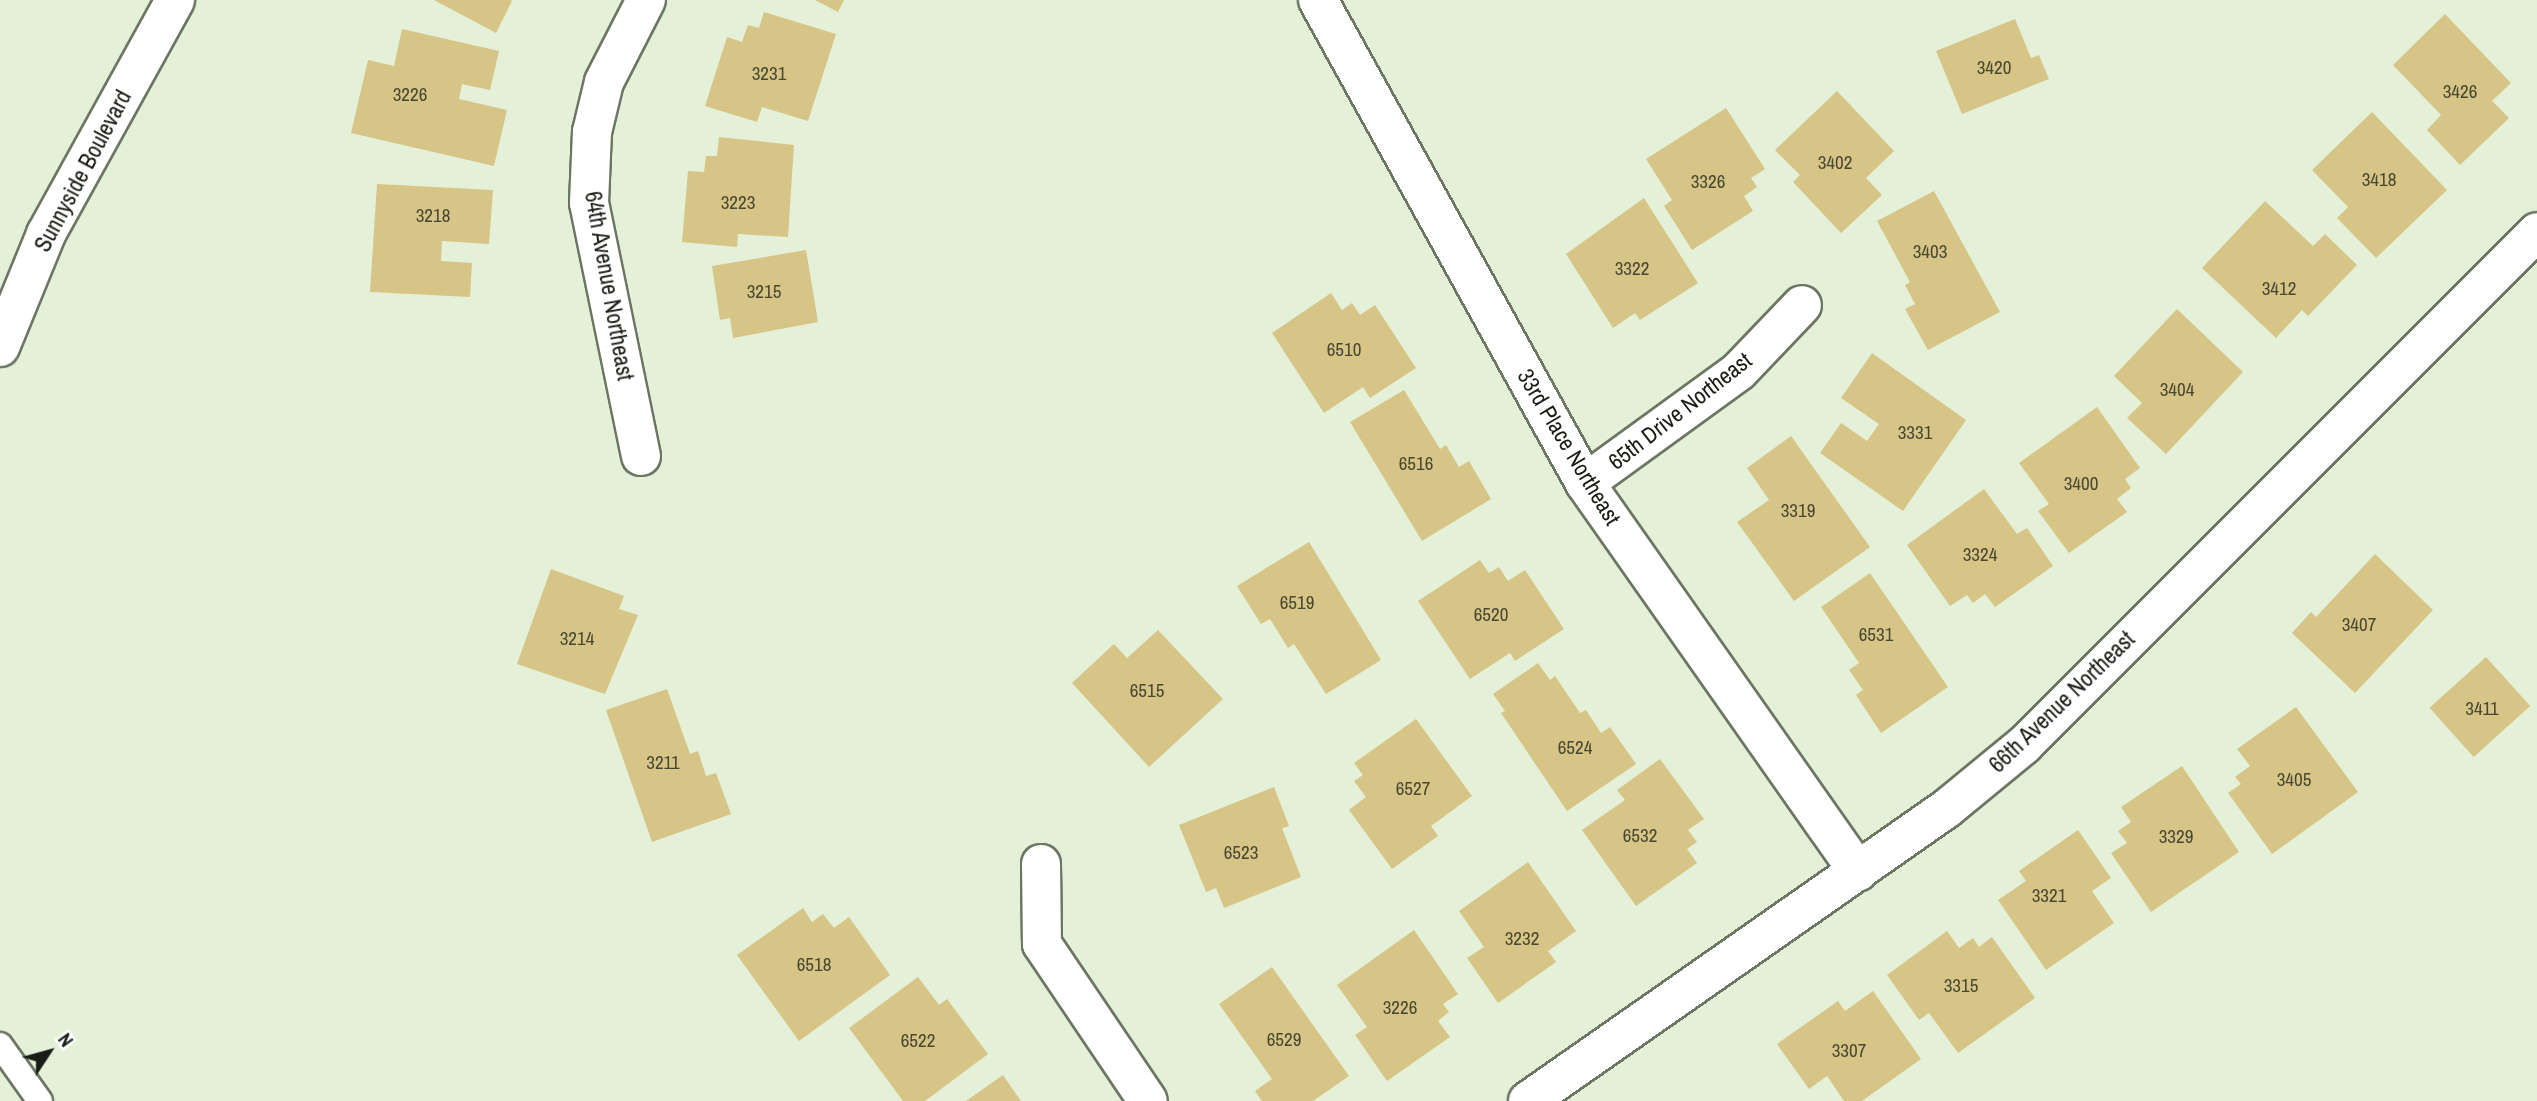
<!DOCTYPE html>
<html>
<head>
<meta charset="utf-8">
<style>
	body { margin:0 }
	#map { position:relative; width:2537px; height:1101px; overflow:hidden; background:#e5f0d9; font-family:"Archivo Narrow",sans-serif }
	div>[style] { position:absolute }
	.building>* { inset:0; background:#d6c586; transform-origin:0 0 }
	.roads { filter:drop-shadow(2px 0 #6c7662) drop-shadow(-2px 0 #6c7662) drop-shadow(0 2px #6c7662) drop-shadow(0 -2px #6c7662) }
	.service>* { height:24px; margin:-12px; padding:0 12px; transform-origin:12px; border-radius:12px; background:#fff }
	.minor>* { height:38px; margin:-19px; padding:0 19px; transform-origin:19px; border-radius:19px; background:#fff }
	.tertiary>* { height:38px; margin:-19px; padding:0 19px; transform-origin:19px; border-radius:19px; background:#fff }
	span { translate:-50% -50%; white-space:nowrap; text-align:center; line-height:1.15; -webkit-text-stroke:6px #fff; paint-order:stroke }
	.number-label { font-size:19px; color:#484731 }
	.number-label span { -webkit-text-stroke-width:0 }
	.street-label { font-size:23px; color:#191d15 }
	.north { position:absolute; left:14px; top:1017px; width:70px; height:70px; -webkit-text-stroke:5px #fff; paint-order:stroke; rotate:54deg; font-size:19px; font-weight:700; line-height:28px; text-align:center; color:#191d15 }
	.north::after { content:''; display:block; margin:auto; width:24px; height:32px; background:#191d15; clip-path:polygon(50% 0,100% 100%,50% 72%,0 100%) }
</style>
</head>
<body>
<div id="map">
	<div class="building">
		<i style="clip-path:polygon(434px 0,510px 0,512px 1px,496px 33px)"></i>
		<i style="clip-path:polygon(815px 0,844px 0,838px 12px)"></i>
		<i style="clip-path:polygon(764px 12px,836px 34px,808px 121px,762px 107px,757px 122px,705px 106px,727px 37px,742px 42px,748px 25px,759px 28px)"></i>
		<i style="clip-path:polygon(2445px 14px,2511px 83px,2492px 101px,2509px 118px,2460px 165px,2427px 130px,2441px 115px,2393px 65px)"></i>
		<i style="clip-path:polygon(2015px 19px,2031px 58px,2039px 55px,2049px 79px,1962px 114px,1936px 51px)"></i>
		<i style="clip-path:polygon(402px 29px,499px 51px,490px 90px,462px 84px,459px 99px,507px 110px,494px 166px,351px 133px,368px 60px,394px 66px)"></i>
		<i style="clip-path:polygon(1837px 91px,1894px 151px,1866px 178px,1882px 195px,1841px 233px,1793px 182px,1800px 175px,1775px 150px)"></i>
		<i style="clip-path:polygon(1726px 108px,1765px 169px,1751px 178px,1757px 187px,1744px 196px,1753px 211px,1692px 250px,1664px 206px,1672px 200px,1646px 159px)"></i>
		<i style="clip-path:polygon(2372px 112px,2447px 190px,2376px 258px,2337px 218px,2348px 207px,2312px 170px)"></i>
		<i style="clip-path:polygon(719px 137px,794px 145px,788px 237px,738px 234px,737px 247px,682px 242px,688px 171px,704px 172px,706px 156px,717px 156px)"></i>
		<i style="clip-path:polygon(377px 184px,493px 190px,489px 244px,442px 241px,441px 261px,472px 263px,470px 297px,370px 292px)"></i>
		<i style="clip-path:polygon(1934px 191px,2000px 312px,1928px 350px,1905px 309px,1915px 304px,1905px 285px,1910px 282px,1877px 221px)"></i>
		<i style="clip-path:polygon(1644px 198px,1698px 283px,1640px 320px,1635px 313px,1613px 328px,1566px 254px)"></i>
		<i style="clip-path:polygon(2265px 201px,2313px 246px,2325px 234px,2357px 265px,2308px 316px,2302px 310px,2276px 338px,2202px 268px)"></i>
		<i style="clip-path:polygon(806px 250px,818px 322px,733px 338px,730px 318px,720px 320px,712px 266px)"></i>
		<i style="clip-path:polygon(1331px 293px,1342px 310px,1352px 303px,1360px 315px,1375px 305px,1416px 368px,1370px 398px,1363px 387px,1324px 413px,1272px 333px)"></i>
		<i style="clip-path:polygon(2177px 309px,2243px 372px,2166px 454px,2127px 418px,2142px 403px,2114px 376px)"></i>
		<i style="clip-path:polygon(1872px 353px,1966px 420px,1903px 511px,1820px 453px,1841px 423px,1867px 441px,1879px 424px,1841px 398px)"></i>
		<i style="clip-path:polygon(1404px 390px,1440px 449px,1446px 445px,1459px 467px,1469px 461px,1491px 499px,1422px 541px,1350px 422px)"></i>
		<i style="clip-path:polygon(2097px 407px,2140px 468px,2125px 479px,2131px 488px,2117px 499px,2127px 512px,2069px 553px,2038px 511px,2049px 504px,2019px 463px)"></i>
		<i style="clip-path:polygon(1791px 436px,1870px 547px,1794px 601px,1737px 522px,1769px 500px,1747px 468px)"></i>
		<i style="clip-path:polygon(1984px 489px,2017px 534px,2027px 528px,2053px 566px,1995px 607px,1985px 594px,1973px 603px,1967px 595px,1950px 606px,1907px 545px)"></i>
		<i style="clip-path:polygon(1309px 542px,1381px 660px,1326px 694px,1294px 644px,1288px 648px,1270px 619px,1261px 624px,1237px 586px)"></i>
		<i style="clip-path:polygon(2375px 554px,2433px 610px,2355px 693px,2292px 633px,2311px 612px,2316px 617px)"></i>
		<i style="clip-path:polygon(1480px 560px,1489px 573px,1499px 567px,1508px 581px,1525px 570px,1564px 629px,1515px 661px,1510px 653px,1470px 679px,1418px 601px)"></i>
		<i style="clip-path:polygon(551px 569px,624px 596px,619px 609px,638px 615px,605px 694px,517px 664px)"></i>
		<i style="clip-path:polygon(1870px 573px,1948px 687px,1881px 733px,1856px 695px,1863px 690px,1849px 670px,1859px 663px,1821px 607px)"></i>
		<i style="clip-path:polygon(1158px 630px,1223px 699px,1149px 767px,1072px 683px,1114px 644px,1127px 658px)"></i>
		<i style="left:2486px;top:657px;width:66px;height:76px;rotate:48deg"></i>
		<i style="clip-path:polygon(1538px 663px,1550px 680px,1555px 676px,1580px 713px,1586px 710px,1601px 733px,1610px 727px,1636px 764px,1567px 811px,1501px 713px,1505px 711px,1493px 694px)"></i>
		<i style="clip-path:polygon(667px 689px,690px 754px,698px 751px,706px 776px,716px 773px,731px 814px,652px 842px,606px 710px)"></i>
		<i style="clip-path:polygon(2296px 707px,2358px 792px,2272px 854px,2228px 793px,2241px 784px,2235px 777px,2250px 766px,2237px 749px)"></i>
		<i style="clip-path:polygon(1416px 719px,1472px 796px,1431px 826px,1438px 836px,1392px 869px,1349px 810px,1366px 797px,1354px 781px,1363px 775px,1354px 763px)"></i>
		<i style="clip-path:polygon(1660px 759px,1704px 819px,1688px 830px,1697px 842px,1687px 849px,1697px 863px,1636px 906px,1582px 830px,1625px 800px,1617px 790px)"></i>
		<i style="clip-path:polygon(2182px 766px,2239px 852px,2151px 912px,2111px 853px,2127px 843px,2118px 831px,2131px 822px,2121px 807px)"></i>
		<i style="clip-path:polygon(1274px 787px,1289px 826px,1282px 828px,1301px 877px,1224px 908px,1216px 888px,1206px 892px,1179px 825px)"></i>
		<i style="clip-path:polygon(2078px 830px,2111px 878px,2092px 891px,2114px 923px,2046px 970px,1998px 900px,2026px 881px,2019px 871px)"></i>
		<i style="clip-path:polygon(1528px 862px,1576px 931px,1548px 951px,1556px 962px,1498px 1003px,1467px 958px,1484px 947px,1459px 911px)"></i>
		<i style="clip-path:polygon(803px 908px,812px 922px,823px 914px,834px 928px,849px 917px,890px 975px,799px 1041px,737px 955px)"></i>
		<i style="clip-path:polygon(1414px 930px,1458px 994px,1443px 1004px,1449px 1012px,1438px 1021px,1450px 1037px,1387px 1081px,1355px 1035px,1367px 1027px,1337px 985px)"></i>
		<i style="clip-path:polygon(1947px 931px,1959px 948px,1973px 938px,1979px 947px,1992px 937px,2035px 998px,1958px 1053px,1929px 1013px,1919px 1020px,1887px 975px)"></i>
		<i style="clip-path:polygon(1272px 967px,1349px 1076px,1313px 1101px,1262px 1101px,1255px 1091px,1272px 1079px,1219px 1004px)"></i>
		<i style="clip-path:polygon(918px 977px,939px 1005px,947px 999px,988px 1054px,925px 1101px,903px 1101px,849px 1028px)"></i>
		<i style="clip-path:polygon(1873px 991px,1921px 1059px,1862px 1101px,1844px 1101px,1827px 1076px,1809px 1089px,1777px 1044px,1838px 1001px,1845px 1011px)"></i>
		<i style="clip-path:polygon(1003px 1075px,1021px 1101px,966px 1101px)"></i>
	</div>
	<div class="roads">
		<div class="service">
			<i style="left:0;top:1045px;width:69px;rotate:54.5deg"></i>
		</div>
		<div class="minor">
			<i style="left:1318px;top:0;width:552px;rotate:61.07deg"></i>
			<i style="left:1585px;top:483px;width:475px;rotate:54.9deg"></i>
			<i style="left:641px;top:456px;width:258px;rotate:-101.6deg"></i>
			<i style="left:589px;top:203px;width:71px;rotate:-87.6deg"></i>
			<i style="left:592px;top:132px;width:51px;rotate:-76.5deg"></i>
			<i style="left:604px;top:82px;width:92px;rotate:-62.9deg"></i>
			<i style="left:1585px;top:483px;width:190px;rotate:-36deg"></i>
			<i style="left:1739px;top:371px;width:91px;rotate:-46.3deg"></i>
			<i style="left:1041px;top:864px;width:80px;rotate:89.3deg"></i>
			<i style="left:1042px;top:944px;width:189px;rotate:56deg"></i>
			<i style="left:1528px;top:1101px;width:510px;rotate:-34.94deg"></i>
			<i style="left:1946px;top:809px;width:101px;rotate:-39.4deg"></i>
			<i style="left:2024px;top:745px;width:725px;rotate:-45deg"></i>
		</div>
		<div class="tertiary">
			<i style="left:0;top:347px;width:122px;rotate:-67.8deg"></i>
			<i style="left:46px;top:234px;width:267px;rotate:-61.1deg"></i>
		</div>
	</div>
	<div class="number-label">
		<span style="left:1994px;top:68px">3420</span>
		<span style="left:769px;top:74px">3231</span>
		<span style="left:2460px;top:92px">3426</span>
		<span style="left:410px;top:95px">3226</span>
		<span style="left:1835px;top:163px">3402</span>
		<span style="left:2379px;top:180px">3418</span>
		<span style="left:1708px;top:182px">3326</span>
		<span style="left:738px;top:203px">3223</span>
		<span style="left:433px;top:216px">3218</span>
		<span style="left:1930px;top:252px">3403</span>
		<span style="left:1632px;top:269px">3322</span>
		<span style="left:2279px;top:289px">3412</span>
		<span style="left:764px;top:292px">3215</span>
		<span style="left:1344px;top:350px">6510</span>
		<span style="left:2177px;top:390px">3404</span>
		<span style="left:1915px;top:433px">3331</span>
		<span style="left:1416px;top:464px">6516</span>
		<span style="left:2081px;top:484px">3400</span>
		<span style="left:1798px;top:511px">3319</span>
		<span style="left:1980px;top:555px">3324</span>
		<span style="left:1297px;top:603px">6519</span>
		<span style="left:1491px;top:615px">6520</span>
		<span style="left:2359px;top:625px">3407</span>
		<span style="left:1876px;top:635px">6531</span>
		<span style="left:577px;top:639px">3214</span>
		<span style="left:1147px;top:691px">6515</span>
		<span style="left:2482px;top:709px">3411</span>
		<span style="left:1575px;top:748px">6524</span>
		<span style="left:663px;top:763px">3211</span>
		<span style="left:2294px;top:780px">3405</span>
		<span style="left:1413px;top:789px">6527</span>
		<span style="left:1640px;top:836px">6532</span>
		<span style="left:2176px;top:837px">3329</span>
		<span style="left:1241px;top:853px">6523</span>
		<span style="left:2049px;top:896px">3321</span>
		<span style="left:1522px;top:939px">3232</span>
		<span style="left:814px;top:965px">6518</span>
		<span style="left:1961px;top:986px">3315</span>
		<span style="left:1400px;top:1008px">3226</span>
		<span style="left:1284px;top:1040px">6529</span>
		<span style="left:918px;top:1041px">6522</span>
		<span style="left:1849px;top:1051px">3307</span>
	</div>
	<div class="street-label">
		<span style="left:83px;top:171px;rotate:-62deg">Sunnyside Boulevard</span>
		<span style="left:609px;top:286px;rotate:80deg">64th Avenue Northeast</span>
		<span style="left:1680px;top:411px;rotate:-38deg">65th Drive Northeast</span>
		<span style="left:1569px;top:447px;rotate:59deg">33rd Place Northeast</span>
		<span style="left:2062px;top:702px;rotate:-44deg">66th Avenue Northeast</span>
	</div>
	<div class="north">N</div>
</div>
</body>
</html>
